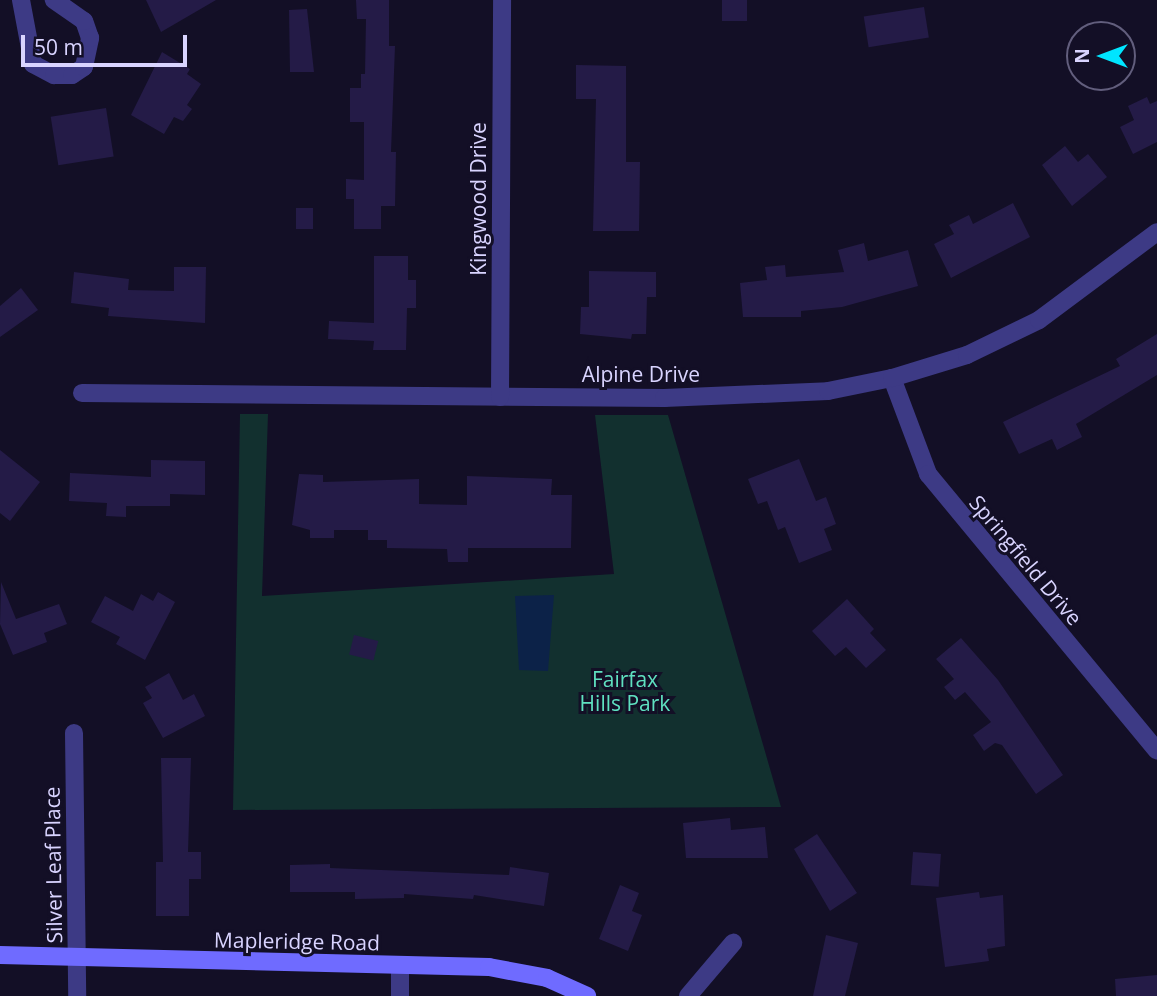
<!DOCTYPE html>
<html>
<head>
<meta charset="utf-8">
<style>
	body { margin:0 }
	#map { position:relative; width:1157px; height:996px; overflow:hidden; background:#130f26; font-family:"Open Sans",sans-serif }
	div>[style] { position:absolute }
	.green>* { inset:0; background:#12302f }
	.water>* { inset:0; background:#0c2248 }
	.building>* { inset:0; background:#241b47; transform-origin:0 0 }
	.street>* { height:18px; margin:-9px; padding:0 9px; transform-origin:9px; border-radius:9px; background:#3d3a85 }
	.secondary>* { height:18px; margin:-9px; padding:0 9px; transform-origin:9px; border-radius:9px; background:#6f6bff }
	span { translate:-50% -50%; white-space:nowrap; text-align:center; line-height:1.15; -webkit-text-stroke:6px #130f26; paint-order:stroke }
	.street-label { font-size:21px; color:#d9d4ff }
	.park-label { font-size:21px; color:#5fe0c0 }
	.north { position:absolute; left:1066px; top:21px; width:70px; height:70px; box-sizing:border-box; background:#130f26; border:2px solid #625e7d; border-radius:50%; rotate:270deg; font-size:19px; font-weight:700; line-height:28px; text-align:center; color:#d9d4ff }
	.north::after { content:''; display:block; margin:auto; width:24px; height:32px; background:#00e5ff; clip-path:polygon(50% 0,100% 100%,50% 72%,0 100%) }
	.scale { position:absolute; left:21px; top:35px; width:166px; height:32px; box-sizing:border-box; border:4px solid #d9d4ff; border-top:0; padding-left:9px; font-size:21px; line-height:24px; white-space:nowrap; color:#d9d4ff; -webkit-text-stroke:5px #130f26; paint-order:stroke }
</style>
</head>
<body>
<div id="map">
	<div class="green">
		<i style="clip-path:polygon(240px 414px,268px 414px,262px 596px,614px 574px,595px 415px,668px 415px,781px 807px,233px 810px)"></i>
	</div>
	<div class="water">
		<i style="clip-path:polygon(554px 595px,548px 671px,519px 670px,515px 596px)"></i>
	</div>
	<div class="building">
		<i style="clip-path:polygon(146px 0,216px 0,161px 32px)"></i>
		<i style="clip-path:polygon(356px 0,389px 0,389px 46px,395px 46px,391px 152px,396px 152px,395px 206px,381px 206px,381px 229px,354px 229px,354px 199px,346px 199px,346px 179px,364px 180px,364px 122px,350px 122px,350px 88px,361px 88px,361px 74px,365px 74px,366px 19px,357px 19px)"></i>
		<i style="left:722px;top:0;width:25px;height:21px"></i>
		<i style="left:924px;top:7px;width:31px;height:61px;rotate:81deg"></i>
		<i style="clip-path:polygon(307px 9px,314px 72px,290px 72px,289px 10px)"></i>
		<i style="clip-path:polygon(162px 52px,190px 69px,187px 74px,201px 84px,187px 105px,192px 109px,183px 121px,174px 117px,164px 134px,131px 115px)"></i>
		<i style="clip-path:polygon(576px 65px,626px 66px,626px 162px,640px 162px,639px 231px,593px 231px,596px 99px,576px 99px)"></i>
		<i style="clip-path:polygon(1147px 97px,1150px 104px,1157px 101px,1157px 142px,1133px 154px,1120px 127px,1134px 120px,1128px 106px)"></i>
		<i style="left:106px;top:108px;width:49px;height:56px;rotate:81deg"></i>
		<i style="clip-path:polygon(1065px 146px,1078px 162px,1088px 154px,1107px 177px,1072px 206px,1042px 165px)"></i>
		<i style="clip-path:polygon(1013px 203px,1030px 237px,951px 278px,934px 244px,954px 234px,949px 225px,969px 215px,973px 224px)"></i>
		<i style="left:296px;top:208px;width:17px;height:21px"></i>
		<i style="clip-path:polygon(864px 243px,868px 261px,908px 250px,918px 286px,842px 307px,801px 311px,801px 317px,743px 317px,740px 283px,767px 280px,765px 267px,785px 265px,786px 277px,844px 272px,838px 250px)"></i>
		<i style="clip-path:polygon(374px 256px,408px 256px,408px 280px,416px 280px,416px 308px,407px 308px,406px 350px,373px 350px,374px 341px,328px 339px,329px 321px,374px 323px)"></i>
		<i style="clip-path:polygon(174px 267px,206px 267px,205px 323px,108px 316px,109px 308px,71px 303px,74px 272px,129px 279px,128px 290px,174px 291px)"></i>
		<i style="clip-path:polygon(589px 271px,656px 272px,656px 297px,647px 297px,646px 334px,632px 334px,631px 339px,580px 334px,581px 307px,589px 307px)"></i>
		<i style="clip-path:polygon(21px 288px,38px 310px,0 337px,0 306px)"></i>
		<i style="clip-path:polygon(1157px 334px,1157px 375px,1076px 424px,1082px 437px,1057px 450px,1052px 439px,1019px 454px,1003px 422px,1120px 366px,1116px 359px)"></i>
		<i style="clip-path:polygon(0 450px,40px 482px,10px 521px,0 513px)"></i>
		<i style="clip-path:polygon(799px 459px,816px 501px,826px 497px,836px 524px,824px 529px,832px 550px,799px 563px,785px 527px,778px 530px,767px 501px,758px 504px,748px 479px)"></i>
		<i style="clip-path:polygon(151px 460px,205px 461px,205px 495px,170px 494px,170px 506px,126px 506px,126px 517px,106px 516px,107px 503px,69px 501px,70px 473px,151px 477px)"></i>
		<i style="clip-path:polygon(299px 474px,323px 475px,323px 482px,419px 479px,419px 504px,467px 505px,467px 476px,552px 479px,551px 495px,572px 495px,571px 548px,468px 548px,468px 562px,448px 562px,447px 549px,387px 548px,387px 540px,368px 540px,368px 530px,334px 530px,334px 538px,310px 538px,310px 530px,292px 525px)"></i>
		<i style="clip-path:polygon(1px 582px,16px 619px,59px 604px,67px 624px,44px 633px,47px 642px,13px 655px,0 624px)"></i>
		<i style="clip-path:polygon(158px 592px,175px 602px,145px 660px,116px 644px,120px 637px,91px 622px,105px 596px,133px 611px,141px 594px,153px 601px)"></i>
		<i style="clip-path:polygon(847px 599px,874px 629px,870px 633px,886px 650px,866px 668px,846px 647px,835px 656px,812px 631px)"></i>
		<i style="left:354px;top:635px;width:25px;height:20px;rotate:14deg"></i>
		<i style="clip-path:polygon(961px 638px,998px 680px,1063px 775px,1036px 794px,1002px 745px,995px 743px,984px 751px,973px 735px,991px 722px,965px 692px,955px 700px,944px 687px,954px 679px,936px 659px)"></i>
		<i style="clip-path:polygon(169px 673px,183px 700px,194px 694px,205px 716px,163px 738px,143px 703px,152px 698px,145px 687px)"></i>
		<i style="clip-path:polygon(161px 758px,191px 758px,188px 852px,201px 852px,201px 879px,189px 879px,189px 916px,156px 916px,156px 862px,163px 862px)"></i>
		<i style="clip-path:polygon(730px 818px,731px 830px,765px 827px,768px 858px,686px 858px,683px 823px)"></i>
		<i style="clip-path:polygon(817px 834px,857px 893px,830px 911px,794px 849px)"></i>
		<i style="left:913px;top:852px;width:28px;height:33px;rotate:4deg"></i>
		<i style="clip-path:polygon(330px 864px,330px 868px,509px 875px,510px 867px,549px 873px,544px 906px,474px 895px,473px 899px,404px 894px,404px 898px,355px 899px,355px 892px,290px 892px,290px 865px)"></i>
		<i style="clip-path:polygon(620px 885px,639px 893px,632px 911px,642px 915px,628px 951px,599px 939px)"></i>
		<i style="clip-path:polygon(979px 892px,980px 898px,1003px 895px,1005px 946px,987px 949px,989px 961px,945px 967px,936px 898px)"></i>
		<i style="clip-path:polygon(826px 935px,858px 943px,845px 996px,813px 996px)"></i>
		<i style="clip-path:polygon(1157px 975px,1157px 996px,1116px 996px,1115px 979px)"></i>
	</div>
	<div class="street">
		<i style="left:21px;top:0;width:65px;rotate:79.4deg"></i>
		<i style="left:33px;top:64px;width:24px;rotate:28deg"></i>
		<i style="left:54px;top:75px;width:18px"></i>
		<i style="left:72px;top:75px;width:14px;rotate:-34deg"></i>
		<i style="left:84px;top:67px;width:30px;rotate:-78deg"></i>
		<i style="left:90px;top:38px;width:18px;rotate:-109deg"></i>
		<i style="left:84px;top:21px;width:37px;rotate:-145deg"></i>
		<i style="left:892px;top:378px;width:103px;rotate:69.4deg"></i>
		<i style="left:928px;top:474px;width:359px;rotate:50.4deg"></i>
		<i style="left:82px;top:393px;width:582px;rotate:0.49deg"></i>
		<i style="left:664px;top:398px;width:164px;rotate:-2.4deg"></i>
		<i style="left:828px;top:391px;width:65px;rotate:-11.5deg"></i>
		<i style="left:892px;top:378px;width:78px;rotate:-17deg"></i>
		<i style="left:967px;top:355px;width:80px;rotate:-25.9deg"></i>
		<i style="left:1039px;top:320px;width:147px;rotate:-36.7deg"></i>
		<i style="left:500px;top:397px;width:397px;rotate:-89.7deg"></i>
		<i style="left:74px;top:733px;width:263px;rotate:89.3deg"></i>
		<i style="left:400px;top:966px;width:30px;rotate:90deg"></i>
		<i style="left:688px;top:996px;width:70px;rotate:-49.7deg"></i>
	</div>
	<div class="secondary">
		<i style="left:0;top:955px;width:489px;rotate:1.4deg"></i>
		<i style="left:489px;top:967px;width:59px;rotate:10.7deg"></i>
		<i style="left:547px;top:978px;width:44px;rotate:24.2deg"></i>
	</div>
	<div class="street-label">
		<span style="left:478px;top:199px;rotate:-90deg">Kingwood Drive</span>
		<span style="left:641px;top:374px">Alpine Drive</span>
		<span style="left:1026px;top:560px;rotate:50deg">Springfield Drive</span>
		<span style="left:53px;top:865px;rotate:-91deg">Silver Leaf Place</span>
		<span style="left:297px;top:941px;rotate:1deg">Mapleridge Road</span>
	</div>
	<div class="park-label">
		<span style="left:625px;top:691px">Fairfax<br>Hills Park</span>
	</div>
	<div class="north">N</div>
	<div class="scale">50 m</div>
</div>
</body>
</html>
